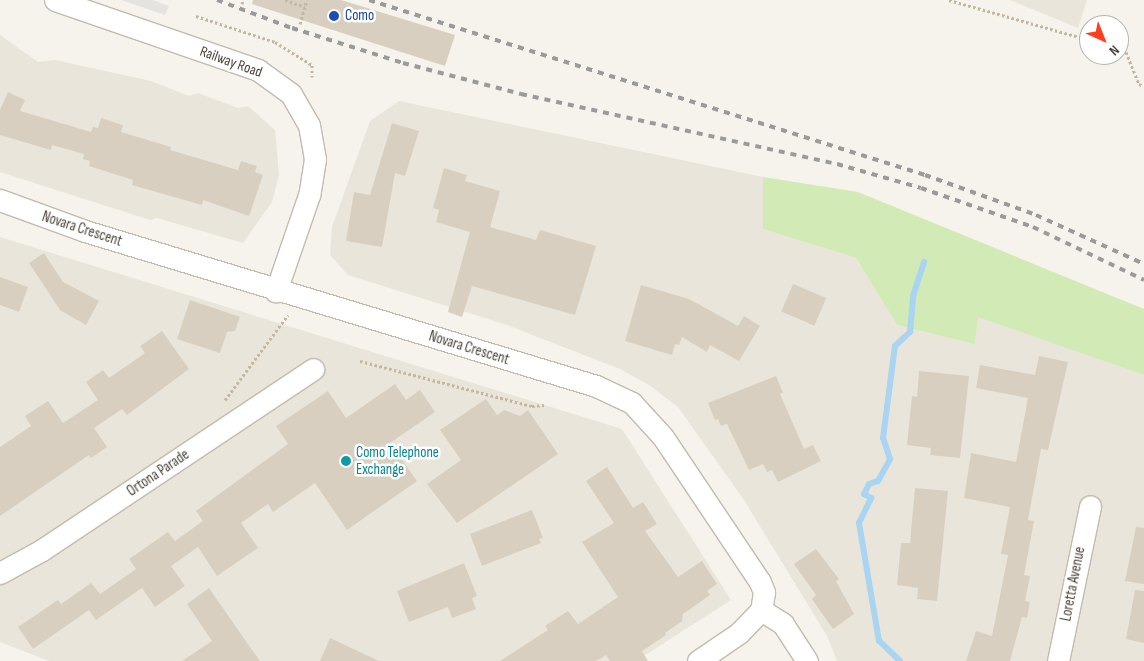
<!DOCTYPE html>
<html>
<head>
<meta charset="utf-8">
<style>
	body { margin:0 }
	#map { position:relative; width:1144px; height:661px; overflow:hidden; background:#f6f3ec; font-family:"Sofia Sans Condensed",sans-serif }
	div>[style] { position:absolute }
	.residential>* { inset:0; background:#eae5da }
	.green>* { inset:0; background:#d2eab5 }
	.parking>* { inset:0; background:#e5e3e0 }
	.stream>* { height:6px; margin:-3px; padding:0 3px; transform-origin:3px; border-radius:3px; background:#a9d4f2 }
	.building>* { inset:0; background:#d8cfc1; transform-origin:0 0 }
	.path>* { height:3px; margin-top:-1.5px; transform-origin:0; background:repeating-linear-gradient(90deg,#c4b79f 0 2.5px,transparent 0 5px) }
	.roads { filter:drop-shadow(1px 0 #c2bbae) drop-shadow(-1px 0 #c2bbae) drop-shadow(0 1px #c2bbae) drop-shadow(0 -1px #c2bbae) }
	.minor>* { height:21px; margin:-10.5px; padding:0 10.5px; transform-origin:10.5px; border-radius:10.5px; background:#fff }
	.rail>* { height:4px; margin-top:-2px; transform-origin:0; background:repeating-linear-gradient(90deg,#9a9a9a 0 6px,transparent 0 12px) }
	.dots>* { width:14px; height:14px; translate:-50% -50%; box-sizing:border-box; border:2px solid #fff; border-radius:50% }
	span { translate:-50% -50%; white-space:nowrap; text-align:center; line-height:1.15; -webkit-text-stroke:5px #fff; paint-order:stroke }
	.transit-label { font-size:15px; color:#164399 }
	.left { translate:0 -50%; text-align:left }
	.street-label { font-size:15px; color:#4b4439 }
	.culture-label { font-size:15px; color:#0d838f }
	.north { position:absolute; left:1079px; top:15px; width:50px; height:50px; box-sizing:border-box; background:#fff; border:1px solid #b7b4b0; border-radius:50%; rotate:136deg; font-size:14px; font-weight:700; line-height:20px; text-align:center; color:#4b4439 }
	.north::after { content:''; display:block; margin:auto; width:18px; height:22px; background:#fc3f1d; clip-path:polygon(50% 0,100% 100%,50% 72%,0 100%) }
</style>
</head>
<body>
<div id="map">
	<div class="residential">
		<i style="clip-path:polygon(1010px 0,1087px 0,1078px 28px)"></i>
		<i style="clip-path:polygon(0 35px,38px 62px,55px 60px,151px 81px,189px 96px,198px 93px,238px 108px,248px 106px,275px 130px,279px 175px,272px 202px,243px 243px,157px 218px,150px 220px,0 172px)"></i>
		<i style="clip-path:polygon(399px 101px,763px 177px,763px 229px,856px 258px,897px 325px,975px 343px,978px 316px,1144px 375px,1144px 661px,837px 661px,827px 636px,744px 500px,678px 407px,649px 385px,620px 369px,507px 325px,348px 275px,330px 255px,332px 227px,370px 121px)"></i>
		<i style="clip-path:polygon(0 237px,622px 429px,731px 600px,636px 661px,49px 661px,0 642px)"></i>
	</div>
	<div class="green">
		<i style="clip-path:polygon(763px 177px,858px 192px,1144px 309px,1144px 375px,978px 317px,975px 344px,897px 325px,856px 258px,763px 229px)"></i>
	</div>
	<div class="parking">
		<i style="clip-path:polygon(121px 0,153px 0,169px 6px,165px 15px)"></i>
	</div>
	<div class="stream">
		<i style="left:900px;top:661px;width:29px;rotate:-136deg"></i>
		<i style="left:879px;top:641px;width:120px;rotate:-99.6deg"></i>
		<i style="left:859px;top:523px;width:28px;rotate:-64deg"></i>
		<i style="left:871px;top:498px;width:8px;rotate:-150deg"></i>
		<i style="left:864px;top:494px;width:11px;rotate:-63deg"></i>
		<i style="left:869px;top:484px;width:9px;rotate:-18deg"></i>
		<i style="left:878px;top:481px;width:25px;rotate:-61deg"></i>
		<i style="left:890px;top:459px;width:22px;rotate:-108deg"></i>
		<i style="left:883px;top:438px;width:93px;rotate:-82.6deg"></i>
		<i style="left:895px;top:346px;width:21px;rotate:-43deg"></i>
		<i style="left:910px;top:332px;width:36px;rotate:-85deg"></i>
		<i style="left:913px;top:296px;width:36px;rotate:-72deg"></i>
	</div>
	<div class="building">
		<i style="clip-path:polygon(253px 0,341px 0,455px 35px,445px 66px,252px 4px)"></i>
		<i style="clip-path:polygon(8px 92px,25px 100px,20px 111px,91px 132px,93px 127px,98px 128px,101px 118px,123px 125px,121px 132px,171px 147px,170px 150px,238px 170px,241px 161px,257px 166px,255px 172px,263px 175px,249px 216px,203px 200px,202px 205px,132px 185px,133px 180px,89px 166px,90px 161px,83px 159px,84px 154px,52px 145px,51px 150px,0 135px,0 110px)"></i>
		<i style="clip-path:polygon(392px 123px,419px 131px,405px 176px,395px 173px,382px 247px,346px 241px,354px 192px,370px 195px)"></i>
		<i style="clip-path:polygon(444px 168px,467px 175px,465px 181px,500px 191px,490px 227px,536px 240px,540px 230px,596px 246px,575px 315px,472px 286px,462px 317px,448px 312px,470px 232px,436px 222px,439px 210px,433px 208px)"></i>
		<i style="clip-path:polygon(44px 253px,63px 282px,99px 301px,86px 325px,60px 310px,29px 263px)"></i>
		<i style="clip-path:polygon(0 277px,28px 287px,19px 312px,0 305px)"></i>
		<i style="left:793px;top:284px;width:36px;height:30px;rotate:23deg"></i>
		<i style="clip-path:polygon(641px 285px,689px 299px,738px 326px,744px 316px,760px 326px,739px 361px,710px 345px,707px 352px,682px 337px,679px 345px,675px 344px,672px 355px,625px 341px)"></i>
		<i style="clip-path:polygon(190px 300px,240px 317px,235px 331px,227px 332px,220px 353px,177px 339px)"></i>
		<i style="clip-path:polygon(162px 331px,189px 369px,127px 415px,122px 409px,94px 428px,107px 447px,91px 458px,89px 455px,0 516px,0 447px,31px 426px,25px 416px,48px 401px,63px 423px,98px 400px,86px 382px,103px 370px,109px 378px,145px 353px,140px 346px)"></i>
		<i style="clip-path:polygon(1039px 356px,1068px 362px,1048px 450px,1041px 449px,1028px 520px,1034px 521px,1024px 575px,1030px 576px,1025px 601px,1030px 602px,1027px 618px,1022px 617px,1010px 661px,966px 661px,976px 631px,992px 636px,1008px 555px,1001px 554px,1010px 507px,964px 498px,971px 453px,1016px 462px,1028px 398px,976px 388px,980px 365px,1035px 375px)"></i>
		<i style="clip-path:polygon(919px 371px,969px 376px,960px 458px,930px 455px,931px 448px,907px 445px,912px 396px,917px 397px)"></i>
		<i style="clip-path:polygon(776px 376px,783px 393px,780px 394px,804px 449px,813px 445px,821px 461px,778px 482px,772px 470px,767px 472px,763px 464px,749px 470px,727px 424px,721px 426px,718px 419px,715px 420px,708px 403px)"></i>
		<i style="clip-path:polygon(395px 384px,406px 400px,420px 390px,435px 412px,390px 443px,417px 481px,347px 530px,315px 483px,273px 512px,268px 504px,241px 523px,258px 548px,217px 576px,198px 547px,171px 566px,185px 586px,155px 607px,142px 588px,96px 620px,89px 610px,33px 649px,18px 627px,58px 600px,61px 604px,91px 583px,100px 594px,136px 569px,129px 559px,168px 532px,175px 541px,203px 521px,196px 511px,288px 444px,276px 426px,328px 391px,346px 418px)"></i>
		<i style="clip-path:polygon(486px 399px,497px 415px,504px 410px,520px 416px,528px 410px,558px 454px,457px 523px,427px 484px,461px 460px,440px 430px)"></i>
		<i style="clip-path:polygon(607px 467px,633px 508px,643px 502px,657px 524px,645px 531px,678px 577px,702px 561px,717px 584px,707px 591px,710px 595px,683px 614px,682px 621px,665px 633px,666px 635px,642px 651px,648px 661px,610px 661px,606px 655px,596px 661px,500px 661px,548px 630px,545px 626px,568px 611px,578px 624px,618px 597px,582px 542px,614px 523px,586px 481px)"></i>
		<i style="clip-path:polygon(915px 488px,948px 491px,937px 601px,917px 599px,918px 588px,897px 585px,901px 543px,910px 543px)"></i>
		<i style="clip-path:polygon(532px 510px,543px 538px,539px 539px,541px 543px,482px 566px,470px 534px)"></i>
		<i style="clip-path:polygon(1136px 527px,1144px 528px,1144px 584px,1125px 581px)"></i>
		<i style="clip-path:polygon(816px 549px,839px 579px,836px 581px,854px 614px,833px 629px,812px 599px,816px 595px,794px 564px)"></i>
		<i style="clip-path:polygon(464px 563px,477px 596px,472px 598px,476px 609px,452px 618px,448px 607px,409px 622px,397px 591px)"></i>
		<i style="clip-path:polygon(209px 588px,250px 647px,260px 661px,182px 661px,212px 641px,187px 604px)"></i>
		<i style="clip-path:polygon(1135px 590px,1144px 591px,1144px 643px,1126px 639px)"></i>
		<i style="clip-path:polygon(330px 638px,379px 661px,320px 661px)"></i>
	</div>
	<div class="path">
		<i style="left:285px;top:0;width:21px;rotate:19deg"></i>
		<i style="left:949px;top:0;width:146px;rotate:15.9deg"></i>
		<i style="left:242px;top:4px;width:4px;rotate:-76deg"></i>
		<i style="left:196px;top:16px;width:83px;rotate:18.2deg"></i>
		<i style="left:275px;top:42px;width:44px;rotate:31.9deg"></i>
		<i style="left:312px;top:65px;width:12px;rotate:90deg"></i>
		<i style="left:300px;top:24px;width:25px;rotate:-74deg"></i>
		<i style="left:1119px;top:50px;width:7px;rotate:16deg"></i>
		<i style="left:1126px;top:52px;width:35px;rotate:68deg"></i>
		<i style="left:1139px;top:84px;width:5px;rotate:22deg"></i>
		<i style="left:360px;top:361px;width:178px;rotate:14.7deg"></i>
		<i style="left:532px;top:406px;width:12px;rotate:-5deg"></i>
		<i style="left:225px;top:400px;width:106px;rotate:-53.5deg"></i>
	</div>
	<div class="roads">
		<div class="minor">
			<i style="left:55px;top:0;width:215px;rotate:19deg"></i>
			<i style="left:258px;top:70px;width:41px;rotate:36deg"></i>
			<i style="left:291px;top:94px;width:36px;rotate:60deg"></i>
			<i style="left:309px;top:125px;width:35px;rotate:80deg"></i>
			<i style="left:315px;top:159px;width:36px;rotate:99deg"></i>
			<i style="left:309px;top:195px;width:102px;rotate:109deg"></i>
			<i style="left:0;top:200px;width:90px;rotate:20deg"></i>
			<i style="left:85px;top:231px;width:534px;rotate:16.87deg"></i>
			<i style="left:596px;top:386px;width:40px;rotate:25deg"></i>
			<i style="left:632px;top:403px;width:46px;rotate:47.6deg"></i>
			<i style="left:663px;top:437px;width:174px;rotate:56.2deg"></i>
			<i style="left:760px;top:582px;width:11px;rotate:68deg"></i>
			<i style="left:764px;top:592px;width:18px;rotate:99deg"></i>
			<i style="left:761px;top:610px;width:26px;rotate:32deg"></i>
			<i style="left:783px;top:624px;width:44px;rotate:57deg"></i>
			<i style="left:0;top:573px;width:48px;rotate:-28.7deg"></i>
			<i style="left:42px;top:550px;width:326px;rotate:-33.7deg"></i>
			<i style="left:698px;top:661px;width:50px;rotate:-34.3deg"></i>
			<i style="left:739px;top:633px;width:32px;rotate:-46deg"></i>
			<i style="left:1058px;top:661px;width:158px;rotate:-78.3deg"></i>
		</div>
	</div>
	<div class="rail">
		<i style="left:217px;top:0;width:80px;rotate:20.5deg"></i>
		<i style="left:292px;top:28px;width:116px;rotate:17.5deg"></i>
		<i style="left:403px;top:63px;width:122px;rotate:14.7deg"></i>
		<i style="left:521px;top:94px;width:324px;rotate:12.5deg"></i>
		<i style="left:837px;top:164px;width:87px;rotate:15.9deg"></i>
		<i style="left:921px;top:188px;width:119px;rotate:19.2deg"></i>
		<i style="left:1033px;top:227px;width:123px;rotate:25.5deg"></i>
		<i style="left:369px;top:0;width:583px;rotate:17.47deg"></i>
		<i style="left:925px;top:175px;width:118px;rotate:19.8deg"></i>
		<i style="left:1036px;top:215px;width:119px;rotate:24.4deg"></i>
	</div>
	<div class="dots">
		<i style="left:334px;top:16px;background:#1a4fb4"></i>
		<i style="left:346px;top:461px;background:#0f9aa8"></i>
	</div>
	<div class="transit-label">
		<span class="left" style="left:345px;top:16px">Como</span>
	</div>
	<div class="street-label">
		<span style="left:231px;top:62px;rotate:20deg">Railway Road</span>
		<span style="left:82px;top:229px;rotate:18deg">Novara Crescent</span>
		<span style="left:469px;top:348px;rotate:17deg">Novara Crescent</span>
		<span style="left:158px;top:473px;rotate:-34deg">Ortona Parade</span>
		<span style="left:1073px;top:584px;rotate:-79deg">Loretta Avenue</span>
	</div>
	<div class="culture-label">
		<span class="left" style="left:356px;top:461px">Como Telephone<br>Exchange</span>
	</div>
	<div class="north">N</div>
</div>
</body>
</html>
